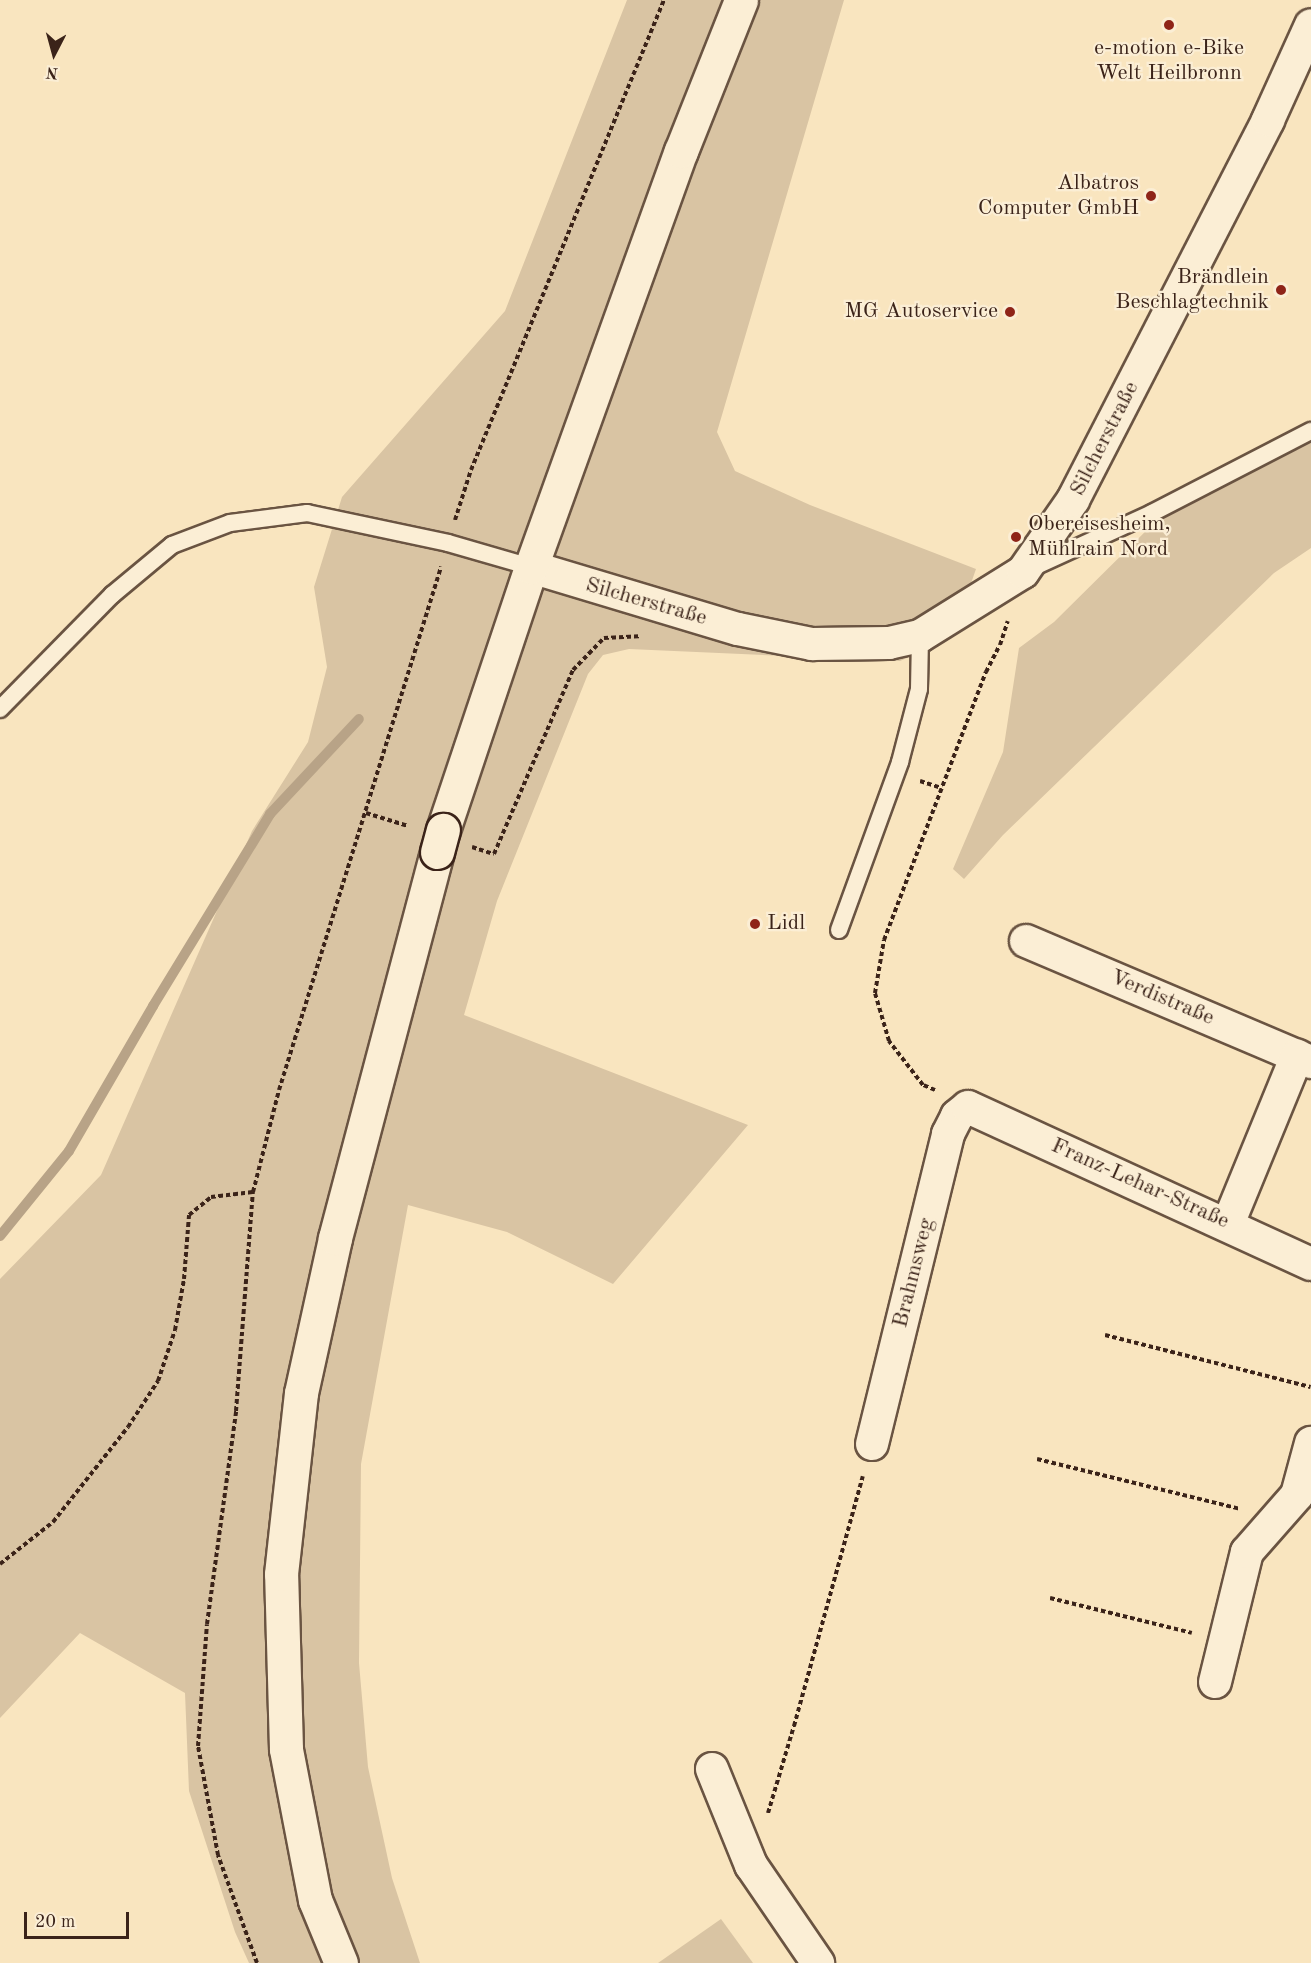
<!DOCTYPE html>
<html>
<head>
<meta charset="utf-8">
<style>
	body { margin:0 }
	#map { position:relative; width:1311px; height:1963px; overflow:hidden; background:#f9e5bf; font-family:"Old Standard TT",serif }
	div>[style] { position:absolute }
	.green>* { inset:0; background:#d9c4a3 }
	.stream>* { height:10px; margin:-5px; padding:0 5px; transform-origin:5px; border-radius:5px; background:#b8a387 }
	.path>* { height:4px; margin-top:-2px; transform-origin:0; background:repeating-linear-gradient(90deg,#3b2319 0 4.5px,transparent 0 7.5px) }
	.roads { filter:drop-shadow(2px 0 #6a5442) drop-shadow(-2px 0 #6a5442) drop-shadow(0 2px #6a5442) drop-shadow(0 -2px #6a5442) }
	.service>* { height:16px; margin:-8px; padding:0 8px; transform-origin:8px; border-radius:8px; background:#fbeed5 }
	.minor>* { height:32px; margin:-16px; padding:0 16px; transform-origin:16px; border-radius:16px; background:#fbeed5 }
	.secondary>* { height:33px; margin:-16.5px; padding:0 16.5px; transform-origin:16.5px; border-radius:16.5px; background:#fbeed5 }
	.bridges { filter:drop-shadow(2px 0 #3b2319) drop-shadow(-2px 0 #3b2319) drop-shadow(0 2px #3b2319) drop-shadow(0 -2px #3b2319) }
	.secondary-bridge>* { height:33px; margin:-16.5px; padding:0 16.5px; transform-origin:16.5px; border-radius:16.5px; background:#fbeed5 }
	.dots>* { width:16px; height:16px; translate:-50% -50%; box-sizing:border-box; border:3px solid #fbeed5; border-radius:50% }
	span { translate:-50% -50%; white-space:nowrap; text-align:center; line-height:1.15; -webkit-text-stroke:4.5px #fbeed5; paint-order:stroke }
	.poi-label { font-size:22px; color:#3b2319 }
	.right { translate:-100% -50%; text-align:right }
	.left { translate:0 -50%; text-align:left }
	.street-label { font-size:22px; color:#3b2319 }
	.north { position:absolute; left:24px; top:24px; width:60px; height:60px; -webkit-text-stroke:4px #fbeed5; paint-order:stroke; rotate:186deg; font-size:16px; font-weight:700; line-height:24px; text-align:center; color:#3b2319 }
	.north::after { content:''; display:block; margin:auto; width:21px; height:27px; background:#3b2319; clip-path:polygon(50% 0,100% 100%,50% 72%,0 100%) }
	.scale { position:absolute; left:24px; top:1912px; width:105px; height:27px; box-sizing:border-box; border:3px solid #3b2319; border-top:0; padding-left:8px; font-size:18px; line-height:21px; white-space:nowrap; color:#3b2319; -webkit-text-stroke:4px #fbeed5; paint-order:stroke }
</style>
</head>
<body>
<div id="map">
	<div class="green">
		<i style="clip-path:polygon(627px 0,844px 0,717px 432px,735px 471px,810px 505px,976px 569px,952px 638px,900px 661px,629px 649px,603px 655px,588px 674px,497px 901px,464px 1015px,748px 1125px,613px 1284px,507px 1232px,408px 1205px,361px 1464px,359px 1663px,368px 1767px,392px 1878px,420px 1963px,249px 1963px,235px 1932px,189px 1791px,185px 1693px,80px 1633px,0 1718px,0 1279px,101px 1175px,252px 831px,308px 742px,327px 667px,314px 587px,342px 497px,505px 311px)"></i>
		<i style="clip-path:polygon(1311px 439px,1311px 548px,1274px 573px,1003px 835px,964px 879px,953px 869px,1003px 752px,1019px 648px,1054px 622px,1157px 520px)"></i>
		<i style="clip-path:polygon(721px 1919px,753px 1963px,658px 1963px)"></i>
	</div>
	<div class="stream">
		<i style="left:0;top:1236px;width:109px;rotate:-50.9deg"></i>
		<i style="left:69px;top:1151px;width:168px;rotate:-59.9deg"></i>
		<i style="left:153px;top:1006px;width:225px;rotate:-58.6deg"></i>
		<i style="left:270px;top:814px;width:130px;rotate:-46.9deg"></i>
	</div>
	<div class="path">
		<i style="left:455px;top:520px;width:52px;rotate:-72.3deg"></i>
		<i style="left:471px;top:470px;width:508px;rotate:-67.68deg"></i>
		<i style="left:920px;top:781px;width:23px;rotate:18deg"></i>
		<i style="left:366px;top:813px;width:44px;rotate:17.2deg"></i>
		<i style="left:472px;top:847px;width:23px;rotate:18deg"></i>
		<i style="left:494px;top:854px;width:200px;rotate:-66.8deg"></i>
		<i style="left:573px;top:670px;width:45px;rotate:-45.9deg"></i>
		<i style="left:604px;top:638px;width:35px;rotate:-3deg"></i>
		<i style="left:935px;top:1090px;width:13px;rotate:-157deg"></i>
		<i style="left:923px;top:1085px;width:56px;rotate:-127.7deg"></i>
		<i style="left:889px;top:1041px;width:50px;rotate:-106.3deg"></i>
		<i style="left:875px;top:993px;width:54px;rotate:-80.4deg"></i>
		<i style="left:884px;top:940px;width:287px;rotate:-69.2deg"></i>
		<i style="left:986px;top:672px;width:30px;rotate:-63deg"></i>
		<i style="left:1000px;top:645px;width:25px;rotate:-72deg"></i>
		<i style="left:1105px;top:1335px;width:212px;rotate:14.2deg"></i>
		<i style="left:1037px;top:1459px;width:209px;rotate:13.8deg"></i>
		<i style="left:0;top:1564px;width:68px;rotate:-38.4deg"></i>
		<i style="left:53px;top:1522px;width:121px;rotate:-51.7deg"></i>
		<i style="left:128px;top:1427px;width:55px;rotate:-56.9deg"></i>
		<i style="left:158px;top:1381px;width:54px;rotate:-71.6deg"></i>
		<i style="left:175px;top:1330px;width:52px;rotate:-80deg"></i>
		<i style="left:184px;top:1279px;width:64px;rotate:-85.5deg"></i>
		<i style="left:189px;top:1215px;width:28px;rotate:-39deg"></i>
		<i style="left:211px;top:1197px;width:42px;rotate:-6.8deg"></i>
		<i style="left:1050px;top:1598px;width:146px;rotate:13.8deg"></i>
		<i style="left:768px;top:1813px;width:91px;rotate:-73.4deg"></i>
		<i style="left:794px;top:1726px;width:259px;rotate:-74.6deg"></i>
		<i style="left:257px;top:1963px;width:115px;rotate:-109.9deg"></i>
		<i style="left:218px;top:1855px;width:111px;rotate:-100.4deg"></i>
		<i style="left:198px;top:1746px;width:122px;rotate:-85.8deg"></i>
		<i style="left:207px;top:1624px;width:215px;rotate:-82.2deg"></i>
		<i style="left:236px;top:1411px;width:220px;rotate:-85.6deg"></i>
		<i style="left:253px;top:1192px;width:105px;rotate:-75.7deg"></i>
		<i style="left:279px;top:1090px;width:548px;rotate:-72.79deg"></i>
	</div>
	<div class="roads">
		<div class="service">
			<i style="left:1032px;top:568px;width:132px;rotate:-24.6deg"></i>
			<i style="left:1152px;top:513px;width:179px;rotate:-27.3deg"></i>
			<i style="left:0;top:709px;width:160px;rotate:-45.5deg"></i>
			<i style="left:112px;top:595px;width:78px;rotate:-39.8deg"></i>
			<i style="left:172px;top:545px;width:62px;rotate:-20.8deg"></i>
			<i style="left:230px;top:523px;width:78px;rotate:-7.4deg"></i>
			<i style="left:307px;top:513px;width:144px;rotate:12deg"></i>
			<i style="left:448px;top:543px;width:86px;rotate:16.1deg"></i>
			<i style="left:839px;top:930px;width:179px;rotate:-70deg"></i>
			<i style="left:900px;top:762px;width:75px;rotate:-75.4deg"></i>
			<i style="left:919px;top:689px;width:53px;rotate:-88.9deg"></i>
		</div>
		<div class="minor">
			<i style="left:531px;top:567px;width:216px;rotate:16.7deg"></i>
			<i style="left:738px;top:629px;width:76px;rotate:11.5deg"></i>
			<i style="left:812px;top:644px;width:77px;rotate:-0.7deg"></i>
			<i style="left:889px;top:643px;width:32px;rotate:-13deg"></i>
			<i style="left:920px;top:636px;width:121px;rotate:-31.9deg"></i>
			<i style="left:1023px;top:572px;width:88px;rotate:-55.2deg"></i>
			<i style="left:1073px;top:500px;width:427px;rotate:-62.8deg"></i>
			<i style="left:1268px;top:120px;width:104px;rotate:-65.6deg"></i>
			<i style="left:1026px;top:941px;width:310px;rotate:23deg"></i>
			<i style="left:1228px;top:1224px;width:182px;rotate:-67.7deg"></i>
			<i style="left:872px;top:1444px;width:319px;rotate:-76.2deg"></i>
			<i style="left:948px;top:1134px;width:20px;rotate:-63deg"></i>
			<i style="left:957px;top:1116px;width:14px;rotate:-39deg"></i>
			<i style="left:968px;top:1107px;width:377px;rotate:24.6deg"></i>
			<i style="left:1215px;top:1682px;width:134px;rotate:-76.2deg"></i>
			<i style="left:1247px;top:1552px;width:76px;rotate:-48.7deg"></i>
			<i style="left:1297px;top:1495px;width:54px;rotate:-74.9deg"></i>
			<i style="left:712px;top:1769px;width:104px;rotate:67.9deg"></i>
			<i style="left:751px;top:1865px;width:119px;rotate:55.6deg"></i>
		</div>
		<div class="secondary">
			<i style="left:443px;top:830px;width:277px;rotate:-71.5deg"></i>
			<i style="left:531px;top:567px;width:442px;rotate:-70.2deg"></i>
			<i style="left:681px;top:151px;width:162px;rotate:-68.3deg"></i>
			<i style="left:341px;top:1963px;width:68px;rotate:-112.4deg"></i>
			<i style="left:315px;top:1900px;width:154px;rotate:-100.9deg"></i>
			<i style="left:286px;top:1749px;width:175px;rotate:-91.6deg"></i>
			<i style="left:281px;top:1574px;width:182px;rotate:-83.7deg"></i>
			<i style="left:301px;top:1393px;width:159px;rotate:-77.6deg"></i>
			<i style="left:335px;top:1238px;width:399px;rotate:-75.2deg"></i>
		</div>
	</div>
	<div class="bridges">
		<div class="secondary-bridge">
			<i style="left:437px;top:852px;width:23px;rotate:-75deg"></i>
		</div>
	</div>
	<div class="dots">
		<i style="left:1169px;top:25px;background:#8f2418"></i>
		<i style="left:1151px;top:196px;background:#8f2418"></i>
		<i style="left:1281px;top:290px;background:#8f2418"></i>
		<i style="left:1010px;top:312px;background:#8f2418"></i>
		<i style="left:1016px;top:537px;background:#8f2418"></i>
		<i style="left:755px;top:924px;background:#8f2418"></i>
	</div>
	<div class="poi-label">
		<span style="left:1169px;top:61px">e-motion e-Bike<br>Welt Heilbronn</span>
		<span class="right" style="left:1139px;top:196px">Albatros<br>Computer GmbH</span>
		<span class="right" style="left:1269px;top:290px">Brändlein<br>Beschlagtechnik</span>
		<span class="right" style="left:998px;top:312px">MG Autoservice</span>
		<span class="left" style="left:1028px;top:537px">Obereisesheim,<br>Mühlrain Nord</span>
		<span class="left" style="left:767px;top:924px">Lidl</span>
	</div>
	<div class="street-label">
		<span style="left:1105px;top:439px;rotate:-63deg">Silcherstraße</span>
		<span style="left:646px;top:602px;rotate:16deg">Silcherstraße</span>
		<span style="left:1162px;top:998px;rotate:23deg">Verdistraße</span>
		<span style="left:1140px;top:1184px;rotate:24deg">Franz-Lehar-Straße</span>
		<span style="left:914px;top:1273px;rotate:-76deg">Brahmsweg</span>
	</div>
	<div class="north">N</div>
	<div class="scale">20 m</div>
</div>
</body>
</html>
